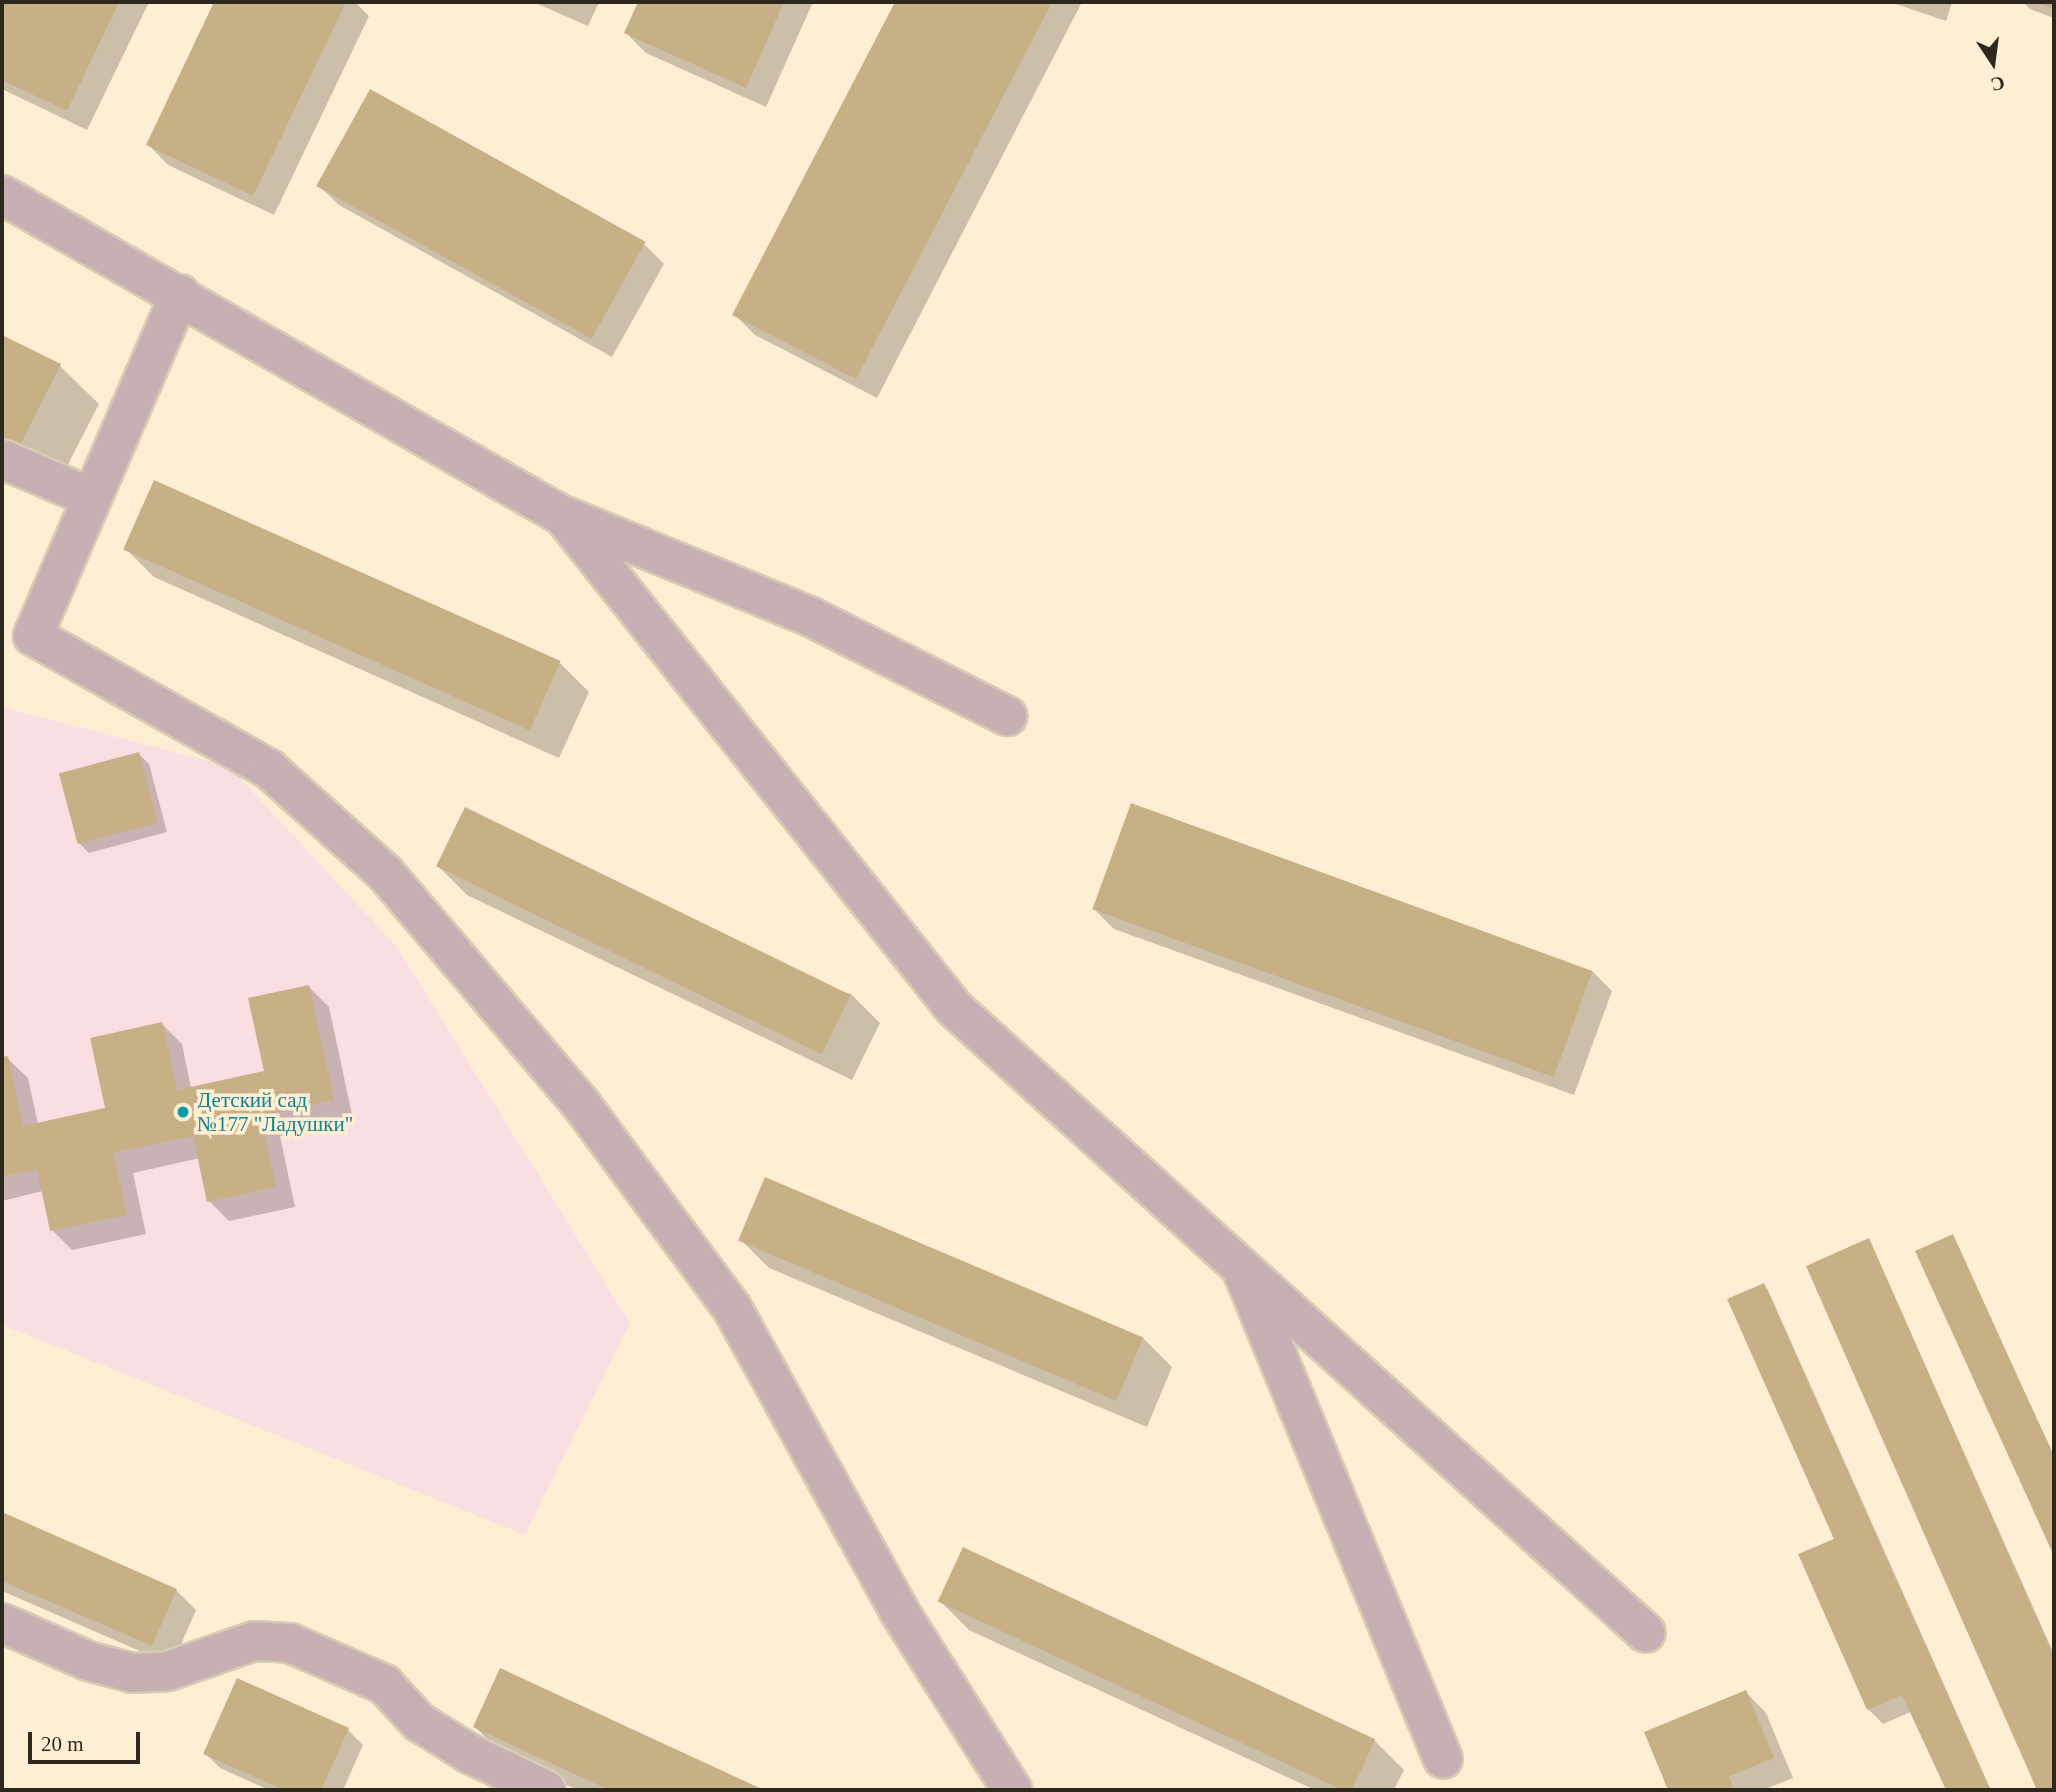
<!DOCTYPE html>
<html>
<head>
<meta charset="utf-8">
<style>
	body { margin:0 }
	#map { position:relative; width:2056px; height:1792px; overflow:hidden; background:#feefd4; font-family:"Times New Roman",serif }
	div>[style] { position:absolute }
	.education>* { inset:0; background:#fadfe2 }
	.shadow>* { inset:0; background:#0003 }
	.building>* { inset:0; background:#c7b085; transform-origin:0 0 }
	.roads { filter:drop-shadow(2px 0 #d8cbb3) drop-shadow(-2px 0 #d8cbb3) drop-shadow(0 2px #d8cbb3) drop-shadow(0 -2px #d8cbb3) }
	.minor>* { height:38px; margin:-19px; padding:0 19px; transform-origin:19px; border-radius:19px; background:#c7afb3 }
	.dots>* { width:19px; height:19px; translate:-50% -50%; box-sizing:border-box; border:4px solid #feefd4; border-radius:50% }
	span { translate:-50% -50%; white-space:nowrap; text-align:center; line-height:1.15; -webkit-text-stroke:7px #feefd4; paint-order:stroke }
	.culture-label { font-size:21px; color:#0d838f }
	.left { translate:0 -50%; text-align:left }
	.frame { position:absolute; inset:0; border:4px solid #2d281e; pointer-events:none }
	.north { position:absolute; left:1958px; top:28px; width:70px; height:70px; -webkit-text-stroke:5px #feefd4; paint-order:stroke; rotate:167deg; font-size:19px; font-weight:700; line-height:28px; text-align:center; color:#2d281e }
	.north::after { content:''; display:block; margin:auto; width:24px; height:32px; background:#2d281e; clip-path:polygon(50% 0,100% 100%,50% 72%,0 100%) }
	.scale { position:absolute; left:28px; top:1732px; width:112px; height:32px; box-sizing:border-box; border:4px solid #2d281e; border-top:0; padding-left:9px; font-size:21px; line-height:24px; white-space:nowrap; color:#2d281e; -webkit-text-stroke:5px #feefd4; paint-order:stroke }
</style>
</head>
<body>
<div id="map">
	<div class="education">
		<i style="clip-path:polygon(2px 707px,229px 766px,397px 947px,630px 1323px,525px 1535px,2px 1325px)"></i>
	</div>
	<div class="shadow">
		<i style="clip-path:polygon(2px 2px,149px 2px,87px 130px,2px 89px)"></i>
		<i style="clip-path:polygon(216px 2px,355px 2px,369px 16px,274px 215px,168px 165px,148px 144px)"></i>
		<i style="clip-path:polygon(533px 2px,599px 2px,588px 26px)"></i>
		<i style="clip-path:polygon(640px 2px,813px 2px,766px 107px,646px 53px,626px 33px)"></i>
		<i style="clip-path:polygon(897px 2px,1082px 2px,877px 398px,755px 335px,735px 315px)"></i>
		<i style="clip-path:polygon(1890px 2px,1952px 2px,1946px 21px)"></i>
		<i style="clip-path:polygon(2023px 2px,2054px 2px,2054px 18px,2030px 9px)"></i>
		<i style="clip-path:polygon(318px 185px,644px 244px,664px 264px,612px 357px,339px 205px)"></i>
		<i style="clip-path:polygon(2px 337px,60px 366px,99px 404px,58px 484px,2px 457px)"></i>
		<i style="clip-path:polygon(155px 482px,560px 663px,589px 692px,559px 758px,154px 577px,125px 548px)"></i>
		<i style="clip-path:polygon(139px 754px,149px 764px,167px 832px,89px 853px,79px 843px)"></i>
		<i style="clip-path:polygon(438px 866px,851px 994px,880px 1023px,852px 1080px,467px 895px)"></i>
		<i style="clip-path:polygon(1094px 909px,1592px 971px,1612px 991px,1574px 1095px,1114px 929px)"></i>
		<i style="clip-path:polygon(309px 987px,329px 1007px,353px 1119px,280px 1136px,295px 1207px,229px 1221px,209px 1201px,200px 1158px,133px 1173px,146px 1234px,72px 1250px,52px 1230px,43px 1191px,2px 1201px,2px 1059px,7px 1058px,28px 1078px,38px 1124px,107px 1109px,162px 1024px,182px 1044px,191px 1088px,266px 1072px)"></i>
		<i style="clip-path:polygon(1952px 1237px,2054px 1455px,2054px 1552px,1918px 1252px)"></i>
		<i style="clip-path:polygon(740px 1239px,1143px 1338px,1172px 1367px,1147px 1427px,769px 1268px)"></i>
		<i style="clip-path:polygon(1869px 1240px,2054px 1654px,2054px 1790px,2039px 1790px,1808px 1267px)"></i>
		<i style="clip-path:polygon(1764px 1285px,1768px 1290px,1991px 1790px,1948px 1790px,1913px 1711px,1883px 1724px,1868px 1709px,1840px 1547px)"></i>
		<i style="clip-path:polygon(2px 1514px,176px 1590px,196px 1610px,172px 1665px,2px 1591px)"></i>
		<i style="clip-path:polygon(940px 1601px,1375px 1741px,1404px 1770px,1394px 1790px,1315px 1790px,969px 1630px)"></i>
		<i style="clip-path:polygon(501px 1671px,759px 1790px,578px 1790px,504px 1756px,475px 1727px)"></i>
		<i style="clip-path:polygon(1746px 1692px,1766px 1713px,1793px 1778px,1763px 1790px,1670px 1790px,1646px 1733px)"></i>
		<i style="clip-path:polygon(348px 1730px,363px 1745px,343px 1790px,269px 1790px,220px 1768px,205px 1753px)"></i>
	</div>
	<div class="building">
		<i style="clip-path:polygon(2px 2px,119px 2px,67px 111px,2px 80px)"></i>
		<i style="clip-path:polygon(214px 2px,346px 2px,253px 196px,146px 145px)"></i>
		<i style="clip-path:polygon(638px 2px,784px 2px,746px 88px,624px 33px)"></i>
		<i style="clip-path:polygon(895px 2px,1052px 2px,856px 379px,732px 315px)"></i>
		<i style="clip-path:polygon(2034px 2px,2054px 2px,2054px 9px)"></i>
		<i style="left:370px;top:89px;width:315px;height:111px;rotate:29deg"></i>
		<i style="clip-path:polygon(2px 335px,61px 364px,19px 447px,2px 438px)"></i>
		<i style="left:154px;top:480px;width:445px;height:76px;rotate:24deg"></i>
		<i style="left:139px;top:752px;width:73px;height:83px;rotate:75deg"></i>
		<i style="left:1131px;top:803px;width:491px;height:113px;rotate:20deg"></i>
		<i style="left:465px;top:807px;width:429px;height:66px;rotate:26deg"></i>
		<i style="clip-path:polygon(309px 985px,334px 1100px,261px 1116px,276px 1187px,207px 1202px,193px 1136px,113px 1153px,127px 1215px,50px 1231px,37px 1169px,2px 1177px,2px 1057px,8px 1056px,23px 1126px,105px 1108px,90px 1038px,162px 1022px,177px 1090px,264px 1071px,248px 998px)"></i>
		<i style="left:765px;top:1177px;width:411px;height:69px;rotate:23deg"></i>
		<i style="clip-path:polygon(1953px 1234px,2054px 1457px,2054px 1556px,1915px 1251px)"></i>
		<i style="clip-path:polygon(1869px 1238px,2054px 1657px,2054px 1790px,2037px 1790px,1806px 1266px)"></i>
		<i style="clip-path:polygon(1764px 1283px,1990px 1790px,1946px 1790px,1902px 1695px,1867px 1710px,1798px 1554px,1834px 1539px,1727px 1299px)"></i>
		<i style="clip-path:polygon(2px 1512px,177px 1589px,152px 1646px,2px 1581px)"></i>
		<i style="left:963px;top:1547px;width:455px;height:60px;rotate:25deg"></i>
		<i style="clip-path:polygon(500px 1668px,764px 1790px,609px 1790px,473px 1727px)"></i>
		<i style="clip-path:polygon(237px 1678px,349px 1728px,321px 1790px,284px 1790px,203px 1754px)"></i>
		<i style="clip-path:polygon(1746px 1690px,1774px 1758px,1729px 1776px,1734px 1790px,1668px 1790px,1644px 1732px)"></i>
	</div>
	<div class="roads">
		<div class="minor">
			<i style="left:2px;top:195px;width:646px;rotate:29.78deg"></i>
			<i style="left:563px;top:516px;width:628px;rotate:51.53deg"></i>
			<i style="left:954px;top:1008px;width:932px;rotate:42.09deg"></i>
			<i style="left:180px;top:294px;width:372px;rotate:113.3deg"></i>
			<i style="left:33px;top:636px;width:271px;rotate:29.4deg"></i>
			<i style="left:269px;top:769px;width:156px;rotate:41.9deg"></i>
			<i style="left:385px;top:873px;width:303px;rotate:49.7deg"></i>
			<i style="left:581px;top:1104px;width:254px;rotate:53.5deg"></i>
			<i style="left:732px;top:1308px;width:346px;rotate:61.1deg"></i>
			<i style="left:899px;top:1611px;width:212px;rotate:57.7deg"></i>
			<i style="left:2px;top:459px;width:98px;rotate:23.4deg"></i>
			<i style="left:565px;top:516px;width:266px;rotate:22.3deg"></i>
			<i style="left:811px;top:617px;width:220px;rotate:26.8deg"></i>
			<i style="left:1244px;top:1275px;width:523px;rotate:67.65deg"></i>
			<i style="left:2px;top:1623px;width:94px;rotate:23.8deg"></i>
			<i style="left:88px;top:1661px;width:47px;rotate:14.9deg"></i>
			<i style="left:133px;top:1673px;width:35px;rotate:-3deg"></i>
			<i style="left:168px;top:1671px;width:91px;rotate:-19.2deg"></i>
			<i style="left:254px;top:1641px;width:36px;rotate:3deg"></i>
			<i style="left:290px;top:1643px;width:103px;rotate:23.6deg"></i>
			<i style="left:384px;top:1684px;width:52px;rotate:47.4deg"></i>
			<i style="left:419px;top:1722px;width:60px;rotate:32.1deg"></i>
			<i style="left:470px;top:1754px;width:84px;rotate:25.3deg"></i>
		</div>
	</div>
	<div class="dots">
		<i style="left:183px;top:1112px;background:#0f9aa8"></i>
	</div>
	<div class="culture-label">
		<span class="left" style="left:197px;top:1112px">Детский сад<br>№177 "Ладушки"</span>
	</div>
	<div class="frame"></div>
	<div class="north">С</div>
	<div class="scale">20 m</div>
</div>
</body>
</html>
